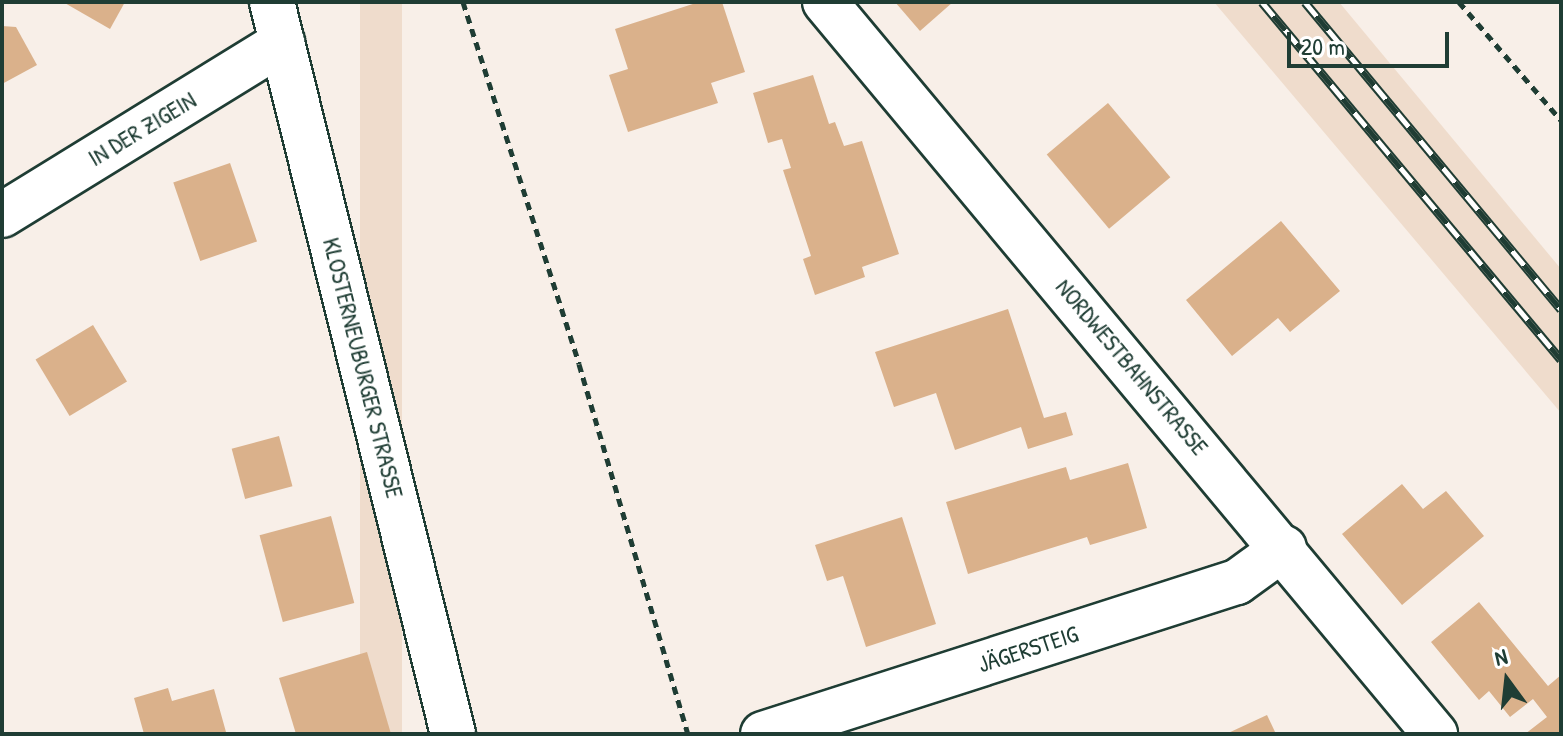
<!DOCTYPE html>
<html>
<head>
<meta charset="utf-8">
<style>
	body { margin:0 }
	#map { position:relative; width:1563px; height:736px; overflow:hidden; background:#f8efe8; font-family:"Patrick Hand",sans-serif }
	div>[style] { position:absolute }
	.built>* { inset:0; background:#efdccc; transform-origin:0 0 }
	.building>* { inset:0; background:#dab18b; transform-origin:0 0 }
	.path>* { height:5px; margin-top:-2.5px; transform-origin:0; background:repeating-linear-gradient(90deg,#1f3d34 0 8px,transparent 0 14px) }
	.roads { filter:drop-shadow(2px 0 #1f3d34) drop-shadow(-2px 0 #1f3d34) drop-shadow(0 2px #1f3d34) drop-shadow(0 -2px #1f3d34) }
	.minor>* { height:44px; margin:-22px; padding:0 22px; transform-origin:22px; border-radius:22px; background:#fff }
	.rail>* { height:9px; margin-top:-4.5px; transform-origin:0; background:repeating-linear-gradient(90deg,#fff 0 18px,#1f3d34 0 36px); box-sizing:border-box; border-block:2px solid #1f3d34 }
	span { translate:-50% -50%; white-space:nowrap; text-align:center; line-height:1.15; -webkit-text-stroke:6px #fff; paint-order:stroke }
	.street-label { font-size:24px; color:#1f3d34 }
	.frame { position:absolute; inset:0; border:4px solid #1f3d34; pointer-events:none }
	.north { position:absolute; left:1467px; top:640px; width:80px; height:80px; -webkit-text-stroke:6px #fff; paint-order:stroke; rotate:345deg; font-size:22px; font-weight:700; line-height:32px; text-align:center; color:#1f3d34 }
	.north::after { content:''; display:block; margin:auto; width:28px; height:36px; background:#1f3d34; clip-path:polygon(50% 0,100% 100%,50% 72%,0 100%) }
	.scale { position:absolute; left:1287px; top:32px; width:162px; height:36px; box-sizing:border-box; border:4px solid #1f3d34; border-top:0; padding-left:10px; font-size:24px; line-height:28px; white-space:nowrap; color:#1f3d34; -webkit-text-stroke:6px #fff; paint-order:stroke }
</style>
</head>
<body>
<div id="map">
	<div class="built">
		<i style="left:360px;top:2px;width:42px;height:757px"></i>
		<i style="clip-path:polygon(1214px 2px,1339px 2px,1561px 269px,1561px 413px)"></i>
	</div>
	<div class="building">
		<i style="clip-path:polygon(63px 2px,125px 2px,110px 29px)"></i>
		<i style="clip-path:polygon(699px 2px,722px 2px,745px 72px,711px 83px,718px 103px,628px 132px,609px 75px,628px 69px,615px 29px)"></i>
		<i style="clip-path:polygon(895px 2px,953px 2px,920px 31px)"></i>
		<i style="clip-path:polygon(2px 26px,16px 27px,37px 65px,2px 84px)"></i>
		<i style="clip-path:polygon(813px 75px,829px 124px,835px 122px,844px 146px,862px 141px,899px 254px,862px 267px,865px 277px,815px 295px,803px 259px,811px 256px,783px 170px,791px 168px,782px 139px,768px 143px,753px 93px)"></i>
		<i style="left:1108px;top:103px;width:97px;height:80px;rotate:50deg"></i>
		<i style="left:230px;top:163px;width:83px;height:60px;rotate:71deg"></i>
		<i style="clip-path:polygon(1281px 221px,1340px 291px,1290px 332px,1278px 318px,1232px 356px,1186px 300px)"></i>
		<i style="clip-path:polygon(1008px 309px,1044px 418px,1066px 412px,1073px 435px,1028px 449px,1021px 427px,955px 450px,936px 393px,894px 407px,875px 352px)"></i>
		<i style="left:93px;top:325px;width:66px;height:67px;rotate:59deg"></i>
		<i style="left:279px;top:436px;width:52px;height:49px;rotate:75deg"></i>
		<i style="clip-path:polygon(1128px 463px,1147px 528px,1090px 545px,1087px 537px,968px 574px,946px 502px,1066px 467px,1070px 480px)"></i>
		<i style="clip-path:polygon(1402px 484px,1423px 509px,1446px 491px,1484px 536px,1402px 605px,1342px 534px)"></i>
		<i style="left:331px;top:516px;width:90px;height:74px;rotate:75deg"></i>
		<i style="clip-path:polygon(902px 517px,936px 624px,866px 647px,843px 576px,827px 581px,815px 545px)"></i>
		<i style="clip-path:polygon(1479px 602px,1548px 686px,1561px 675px,1561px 734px,1525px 734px,1547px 717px,1533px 699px,1510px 717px,1489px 691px,1479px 700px,1431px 642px)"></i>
		<i style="clip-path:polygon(367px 652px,391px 734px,296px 734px,279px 678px)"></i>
		<i style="clip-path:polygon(168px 688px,172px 701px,214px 689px,226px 732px,144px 734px,134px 698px)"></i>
		<i style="clip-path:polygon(1267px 715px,1276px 734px,1226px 734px)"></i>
	</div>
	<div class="path">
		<i style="left:463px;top:2px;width:380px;rotate:72.2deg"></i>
		<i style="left:579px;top:364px;width:386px;rotate:73.6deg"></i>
		<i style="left:1459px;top:2px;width:156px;rotate:49.2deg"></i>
	</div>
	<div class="roads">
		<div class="minor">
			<i style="left:272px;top:2px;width:754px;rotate:76.11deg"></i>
			<i style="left:825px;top:2px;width:953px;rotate:50.19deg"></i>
			<i style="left:2px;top:215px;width:329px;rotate:-31.6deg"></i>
			<i style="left:763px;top:734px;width:498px;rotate:-17.8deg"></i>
			<i style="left:1237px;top:582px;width:58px;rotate:-35.9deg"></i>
		</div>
	</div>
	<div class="rail">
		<i style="left:1262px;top:2px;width:466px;rotate:50.1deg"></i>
		<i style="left:1305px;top:2px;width:400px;rotate:50.2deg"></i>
	</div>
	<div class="street-label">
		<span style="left:142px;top:129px;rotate:-31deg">IN DER ZIGEIN</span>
		<span style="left:1132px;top:367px;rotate:50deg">NORDWESTBAHNSTRASSE</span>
		<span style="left:363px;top:368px;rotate:76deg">KLOSTERNEUBURGER STRASSE</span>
		<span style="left:1028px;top:649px;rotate:-18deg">JÄGERSTEIG</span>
	</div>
	<div class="frame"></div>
	<div class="north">N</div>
	<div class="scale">20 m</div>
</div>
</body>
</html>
